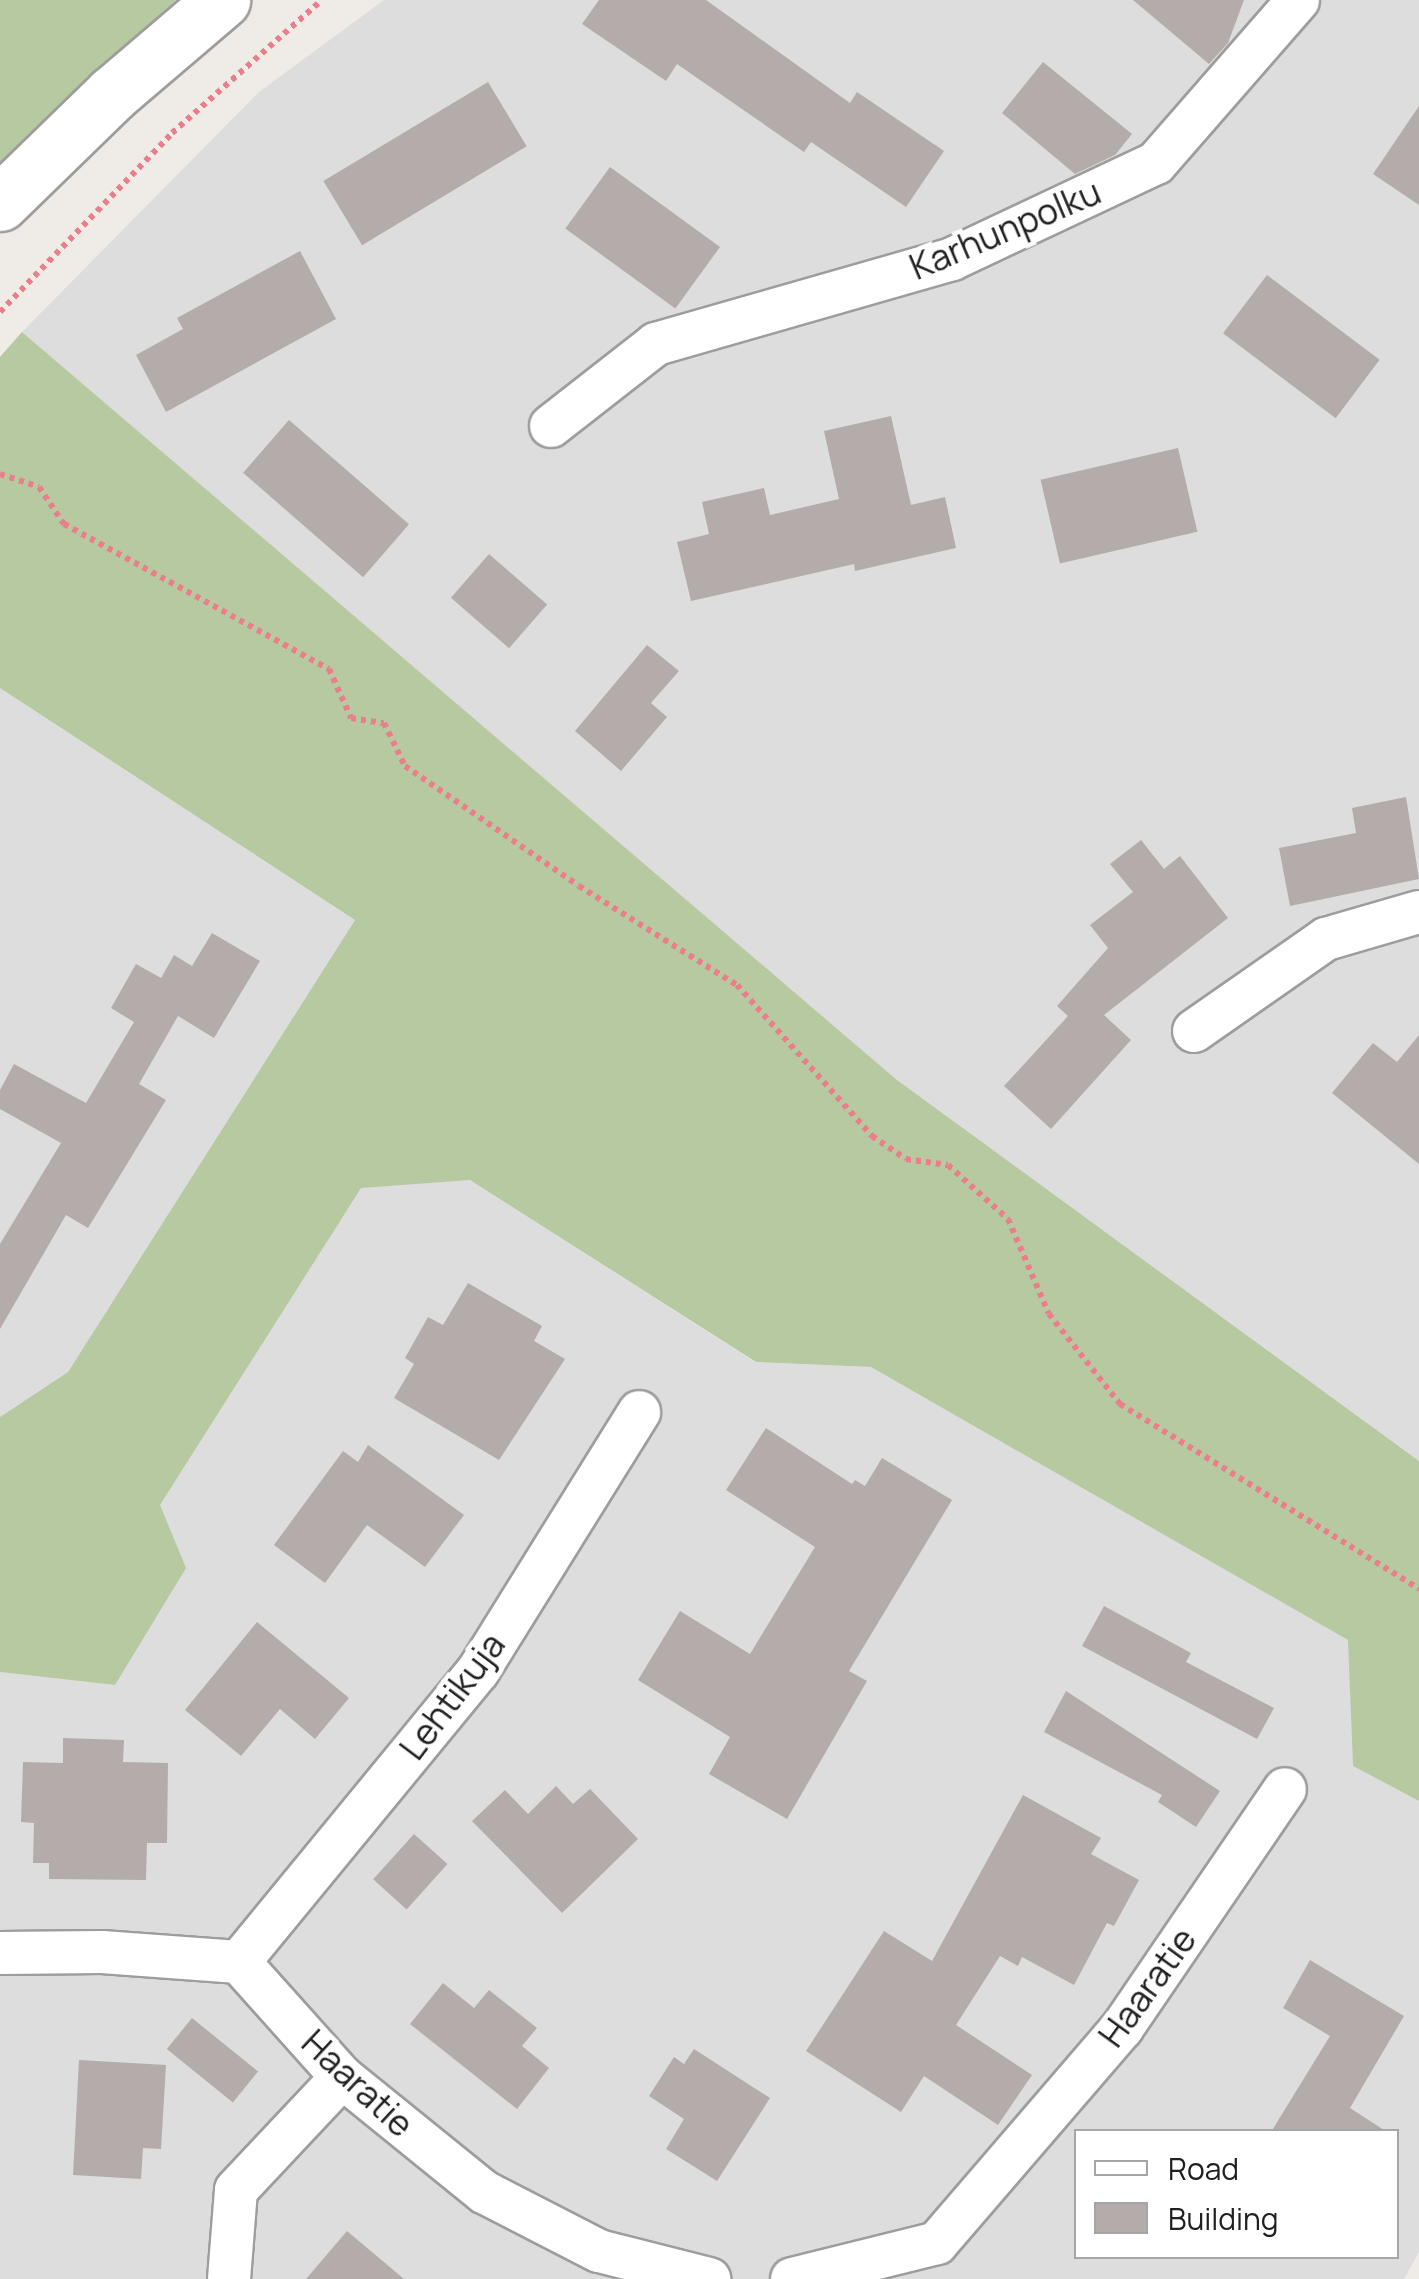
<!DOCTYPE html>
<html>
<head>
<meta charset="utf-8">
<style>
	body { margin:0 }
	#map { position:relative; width:1419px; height:2279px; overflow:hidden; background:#efebe7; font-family:Manrope,sans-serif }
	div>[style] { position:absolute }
	.residential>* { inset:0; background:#ddd }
	.forest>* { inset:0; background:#b6c9a1 }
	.building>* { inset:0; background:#b4acaa; transform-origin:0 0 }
	.path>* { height:6px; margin-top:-3px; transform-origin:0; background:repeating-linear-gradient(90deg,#ea7e8b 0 5px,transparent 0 10px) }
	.roads { filter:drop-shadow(2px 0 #9d9d9d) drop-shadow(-2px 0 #9d9d9d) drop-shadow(0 2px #9d9d9d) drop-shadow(0 -2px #9d9d9d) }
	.minor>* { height:42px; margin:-21px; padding:0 21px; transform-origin:21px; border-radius:21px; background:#fff }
	.tertiary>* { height:55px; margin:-27.5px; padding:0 27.5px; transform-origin:27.5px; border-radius:27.5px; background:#fff }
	span { translate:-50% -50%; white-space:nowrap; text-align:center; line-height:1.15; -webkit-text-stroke:9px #fff; paint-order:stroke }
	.street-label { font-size:35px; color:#202020 }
	.legend { position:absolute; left:1074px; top:2129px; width:325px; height:130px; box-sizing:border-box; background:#fff; border:2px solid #a6a6a6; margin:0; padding:12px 18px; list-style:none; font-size:30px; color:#202020 }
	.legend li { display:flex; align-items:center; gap:20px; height:50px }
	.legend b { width:50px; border:2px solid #a6a6a6 }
</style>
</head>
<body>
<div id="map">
	<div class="residential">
		<i style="clip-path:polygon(384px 0,1419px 0,1419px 1461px,897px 1080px,22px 332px,259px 92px)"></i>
		<i style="clip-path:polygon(0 688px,355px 920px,68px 1372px,0 1417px)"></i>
		<i style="clip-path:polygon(evenodd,470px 1180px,755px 1362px,871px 1367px,1349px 1640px,1353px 1766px,1419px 1801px,1419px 2252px,1404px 2279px,0 2279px,0 1672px,115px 1685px,159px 1505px,361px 1187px,470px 1180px,1076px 2132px,1396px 2132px,1396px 2256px,1076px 2256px,1076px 2132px)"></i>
	</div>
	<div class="forest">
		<i style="clip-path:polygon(0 0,176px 0,0 169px)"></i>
		<i style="clip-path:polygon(22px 332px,897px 1080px,1419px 1461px,1419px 1801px,1353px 1766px,1348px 1640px,871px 1367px,756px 1362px,470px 1180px,361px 1188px,160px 1505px,186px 1568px,115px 1685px,0 1672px,0 1417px,68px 1372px,355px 920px,0 688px,0 357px)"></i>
	</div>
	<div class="building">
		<i style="clip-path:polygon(599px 0,706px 0,850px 103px,857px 92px,944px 151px,906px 207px,811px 142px,804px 152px,677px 64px,666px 81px,582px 24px)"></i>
		<i style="clip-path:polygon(1133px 0,1244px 0,1228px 43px,1209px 64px)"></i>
		<i style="clip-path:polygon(1043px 62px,1132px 134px,1115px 155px,1075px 174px,1002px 113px)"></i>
		<i style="left:488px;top:82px;width:75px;height:192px;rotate:59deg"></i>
		<i style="clip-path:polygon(1419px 106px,1419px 205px,1373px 174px)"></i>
		<i style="left:610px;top:167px;width:136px;height:76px;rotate:36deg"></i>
		<i style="clip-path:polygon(300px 251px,336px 319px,166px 412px,136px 355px,183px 329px,177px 318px)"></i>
		<i style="left:1267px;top:275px;width:141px;height:73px;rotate:37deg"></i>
		<i style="clip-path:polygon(891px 416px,911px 505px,945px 497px,956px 548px,855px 571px,854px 564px,691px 601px,677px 542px,709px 534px,702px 502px,764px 488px,770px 515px,839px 499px,824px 431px)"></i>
		<i style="left:289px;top:420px;width:159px;height:70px;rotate:41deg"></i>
		<i style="left:1178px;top:448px;width:86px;height:141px;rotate:77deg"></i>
		<i style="left:489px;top:554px;width:77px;height:58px;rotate:41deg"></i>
		<i style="clip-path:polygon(647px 645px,679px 671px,651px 703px,667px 717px,621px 771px,575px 731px)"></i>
		<i style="clip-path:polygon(1406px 797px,1419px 879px,1290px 906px,1279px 848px,1356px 833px,1352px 808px)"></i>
		<i style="clip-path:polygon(1141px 840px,1164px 869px,1180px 856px,1228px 918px,1104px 1015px,1131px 1040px,1051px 1129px,1004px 1086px,1068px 1016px,1057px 1006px,1108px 948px,1090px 925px,1133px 892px,1110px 864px)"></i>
		<i style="clip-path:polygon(212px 933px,260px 961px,214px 1038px,178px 1016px,139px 1084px,166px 1100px,88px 1228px,66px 1215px,0 1329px,0 1244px,61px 1143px,0 1109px,0 1090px,14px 1064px,86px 1103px,134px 1022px,111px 1008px,136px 964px,161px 978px,174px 955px,192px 966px)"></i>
		<i style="clip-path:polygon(1419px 1035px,1419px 1164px,1332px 1093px,1373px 1043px,1397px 1062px)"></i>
		<i style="clip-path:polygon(468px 1283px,542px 1326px,534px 1341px,565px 1359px,499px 1460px,394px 1398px,414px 1364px,405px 1358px,428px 1317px,443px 1325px)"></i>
		<i style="clip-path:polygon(766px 1428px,852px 1484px,855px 1480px,865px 1486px,882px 1458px,952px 1500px,849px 1671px,867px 1681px,787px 1819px,709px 1774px,730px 1737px,638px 1680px,680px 1611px,750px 1654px,815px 1547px,726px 1490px)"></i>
		<i style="clip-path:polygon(368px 1445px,464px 1515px,425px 1567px,367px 1525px,325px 1583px,274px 1545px,343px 1451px,358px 1462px)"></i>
		<i style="clip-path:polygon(1104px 1606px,1191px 1653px,1186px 1662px,1274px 1708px,1257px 1739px,1082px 1646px)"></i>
		<i style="clip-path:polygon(257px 1622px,349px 1698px,315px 1739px,280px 1709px,241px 1756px,185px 1710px)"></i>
		<i style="clip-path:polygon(1066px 1691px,1220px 1791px,1196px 1827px,1158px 1802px,1162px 1795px,1044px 1732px)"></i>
		<i style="clip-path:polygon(63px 1738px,124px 1740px,123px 1762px,168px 1763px,167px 1843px,147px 1843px,146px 1880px,49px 1879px,49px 1863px,33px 1863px,34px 1823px,21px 1822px,23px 1762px,63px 1763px)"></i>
		<i style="clip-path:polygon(556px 1786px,573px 1804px,590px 1789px,638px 1839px,562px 1913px,472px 1821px,505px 1790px,528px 1814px)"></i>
		<i style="clip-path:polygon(1023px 1795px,1101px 1838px,1091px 1854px,1139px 1880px,1114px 1926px,1107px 1923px,1074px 1985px,1022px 1957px,1018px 1966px,1000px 1956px,956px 2025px,1032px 2075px,998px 2125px,924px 2076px,901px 2112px,806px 2051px,884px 1931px,932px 1961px)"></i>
		<i style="left:414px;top:1834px;width:45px;height:61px;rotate:42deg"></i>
		<i style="clip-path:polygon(1310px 1960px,1404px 2016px,1350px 2108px,1387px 2132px,1271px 2132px,1330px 2036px,1283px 2008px)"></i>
		<i style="clip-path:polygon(443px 1983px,474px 2008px,489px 1990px,537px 2028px,522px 2046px,549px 2068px,517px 2109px,410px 2024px)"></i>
		<i style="left:192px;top:2018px;width:85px;height:40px;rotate:39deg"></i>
		<i style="clip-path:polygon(694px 2049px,770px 2098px,717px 2181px,666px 2149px,684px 2119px,649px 2096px,674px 2057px,684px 2064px)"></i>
		<i style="clip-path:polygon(79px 2060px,166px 2065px,161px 2149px,143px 2148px,141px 2179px,73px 2175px)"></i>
		<i style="clip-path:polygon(347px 2231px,404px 2279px,306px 2279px)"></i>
	</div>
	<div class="path">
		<i style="left:0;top:312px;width:248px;rotate:-46.1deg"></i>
		<i style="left:172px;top:133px;width:200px;rotate:-41.6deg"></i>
		<i style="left:0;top:474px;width:41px;rotate:18.4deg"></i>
		<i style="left:39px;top:487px;width:45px;rotate:56deg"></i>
		<i style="left:64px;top:524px;width:302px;rotate:28.7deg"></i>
		<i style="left:329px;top:669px;width:54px;rotate:65.8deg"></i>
		<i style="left:351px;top:718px;width:33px;rotate:9deg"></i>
		<i style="left:384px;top:723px;width:48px;rotate:64deg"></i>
		<i style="left:405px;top:766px;width:211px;rotate:34.6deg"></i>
		<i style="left:579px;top:886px;width:186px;rotate:32.1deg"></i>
		<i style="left:737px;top:985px;width:203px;rotate:48.2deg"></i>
		<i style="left:872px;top:1136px;width:41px;rotate:34.1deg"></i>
		<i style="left:906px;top:1159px;width:42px;rotate:8.1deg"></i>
		<i style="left:948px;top:1165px;width:81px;rotate:42deg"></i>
		<i style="left:1008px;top:1219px;width:103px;rotate:66.7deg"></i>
		<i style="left:1049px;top:1314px;width:115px;rotate:51.7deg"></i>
		<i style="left:1120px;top:1404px;width:352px;rotate:31.7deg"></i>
	</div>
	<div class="roads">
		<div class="minor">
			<i style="left:551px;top:426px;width:133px;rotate:-38deg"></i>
			<i style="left:656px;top:344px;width:308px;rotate:-16deg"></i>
			<i style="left:952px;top:259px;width:225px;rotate:-25.2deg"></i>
			<i style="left:1156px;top:163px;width:216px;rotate:-48.9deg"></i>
			<i style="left:1194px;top:1031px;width:161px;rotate:-34.9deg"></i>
			<i style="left:1326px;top:939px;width:97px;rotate:-16.2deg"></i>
			<i style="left:0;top:1953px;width:102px;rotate:-0.6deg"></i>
			<i style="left:102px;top:1952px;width:137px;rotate:4.2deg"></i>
			<i style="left:239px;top:1962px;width:154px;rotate:48.2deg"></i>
			<i style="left:342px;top:2077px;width:183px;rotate:39deg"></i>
			<i style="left:484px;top:2192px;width:129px;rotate:27.2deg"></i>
			<i style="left:599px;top:2251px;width:114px;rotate:14.3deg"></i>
			<i style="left:239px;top:1962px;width:377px;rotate:-50.6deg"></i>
			<i style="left:478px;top:1671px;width:305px;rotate:-58.1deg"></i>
			<i style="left:229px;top:2279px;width:89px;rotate:-85.5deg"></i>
			<i style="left:236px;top:2190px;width:155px;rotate:-46.8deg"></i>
			<i style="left:792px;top:2279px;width:149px;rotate:-13.9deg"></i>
			<i style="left:937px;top:2243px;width:284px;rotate:-49.3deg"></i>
			<i style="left:1122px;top:2028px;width:289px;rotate:-55.7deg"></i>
		</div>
		<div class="tertiary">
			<i style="left:0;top:203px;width:156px;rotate:-44.2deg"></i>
			<i style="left:112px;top:94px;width:145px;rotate:-40.5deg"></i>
		</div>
	</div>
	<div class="street-label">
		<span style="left:1005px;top:229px;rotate:-23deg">Karhunpolku</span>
		<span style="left:452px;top:1696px;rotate:-53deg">Lehtikuja</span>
		<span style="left:1147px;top:1987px;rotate:-54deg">Haaratie</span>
		<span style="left:358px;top:2083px;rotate:43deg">Haaratie</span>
	</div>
	<ul class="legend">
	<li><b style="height:12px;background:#fff"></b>Road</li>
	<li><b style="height:28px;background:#b4acaa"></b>Building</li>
	</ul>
</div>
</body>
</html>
